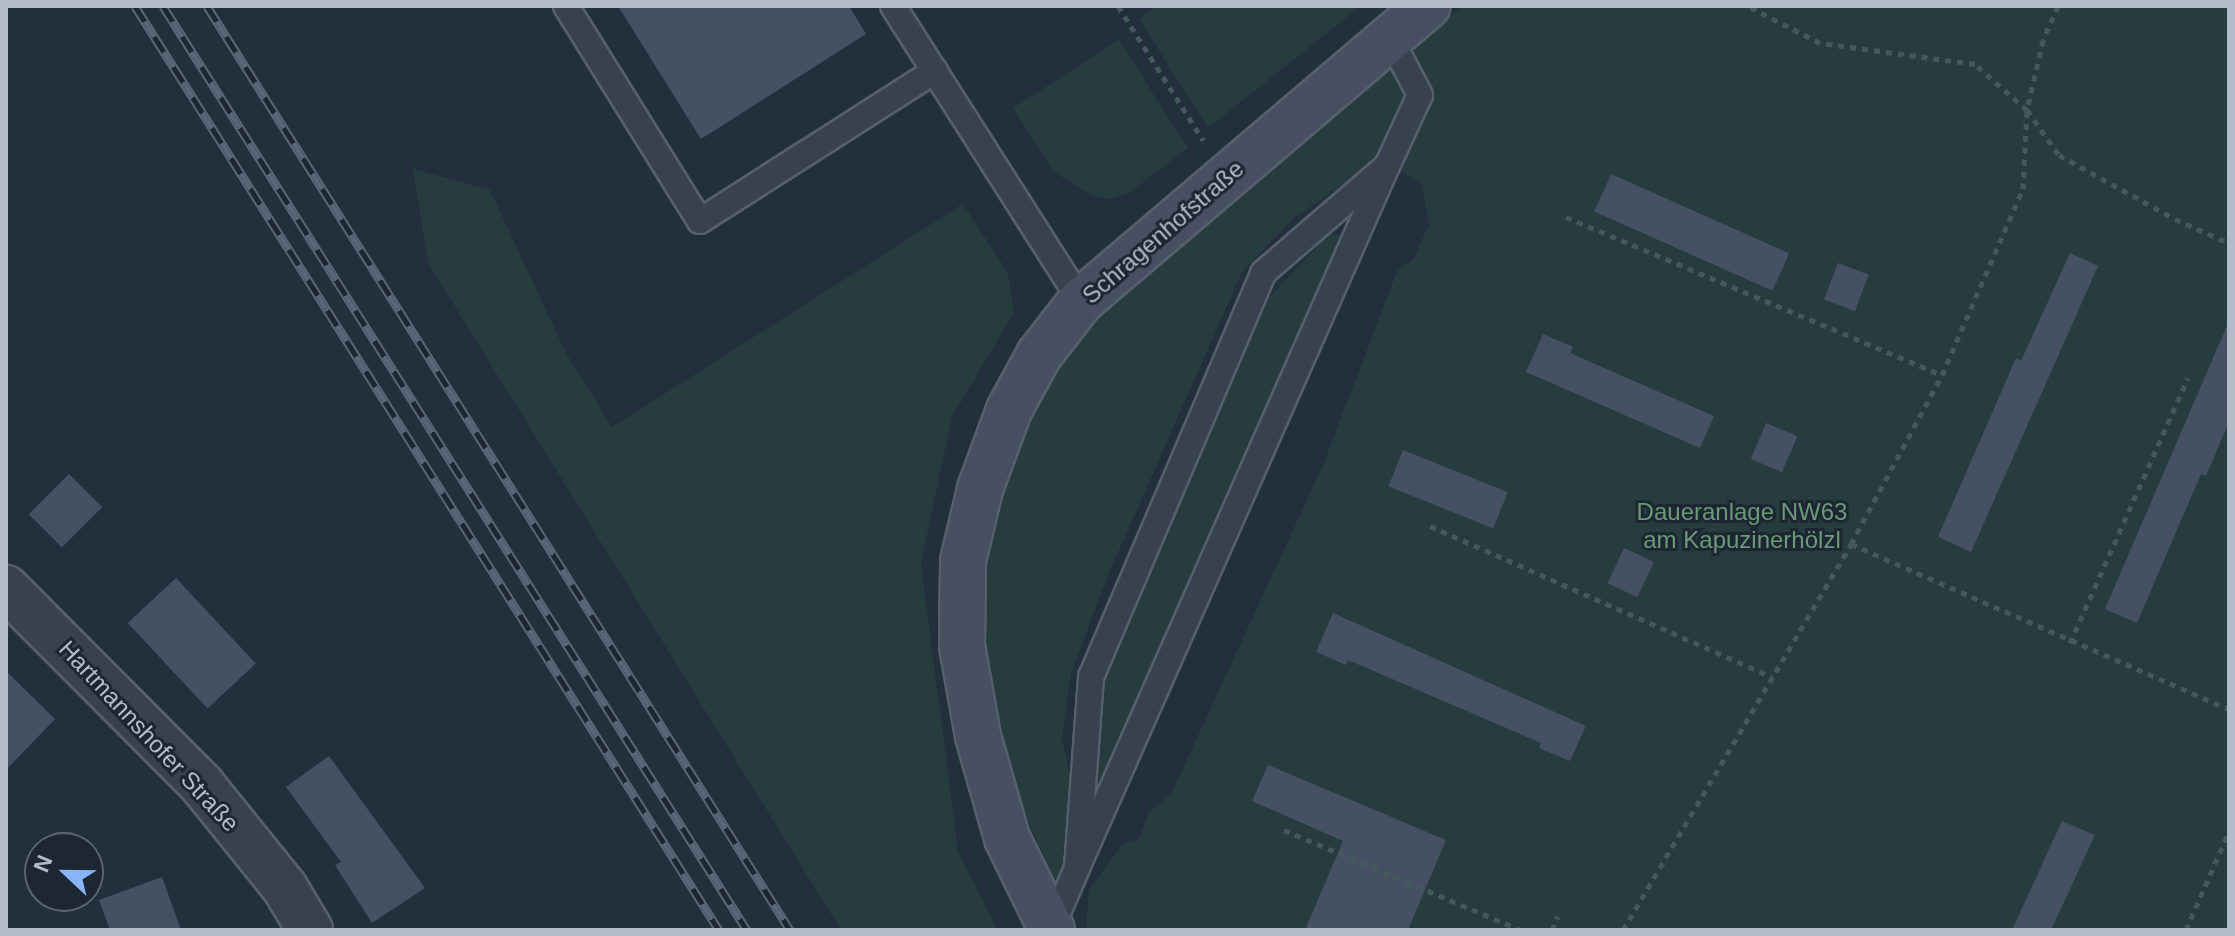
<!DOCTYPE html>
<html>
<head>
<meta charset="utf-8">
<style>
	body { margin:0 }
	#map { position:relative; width:2235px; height:936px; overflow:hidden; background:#242f3e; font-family:Helvetica,sans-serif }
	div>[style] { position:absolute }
	.green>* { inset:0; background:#263c3f }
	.building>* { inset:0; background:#455162; transform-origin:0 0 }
	.path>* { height:5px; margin-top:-2.5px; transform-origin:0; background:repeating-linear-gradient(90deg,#44595c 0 6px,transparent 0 12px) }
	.roads { filter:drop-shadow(2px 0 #565f6c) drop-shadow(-2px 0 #565f6c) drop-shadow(0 2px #565f6c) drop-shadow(0 -2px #565f6c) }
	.lane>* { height:24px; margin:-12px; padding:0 12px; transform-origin:12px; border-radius:12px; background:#38414e }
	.street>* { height:44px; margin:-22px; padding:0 22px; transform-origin:22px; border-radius:22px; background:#38414e }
	.secondary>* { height:44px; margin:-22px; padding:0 22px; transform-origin:22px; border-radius:22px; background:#465061 }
	.rail>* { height:9px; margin-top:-4.5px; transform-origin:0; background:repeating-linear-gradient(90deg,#1d2633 0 18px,#5a6575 0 36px); box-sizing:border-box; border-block:2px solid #5a6575 }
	span { translate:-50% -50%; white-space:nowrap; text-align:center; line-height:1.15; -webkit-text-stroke:6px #1d2633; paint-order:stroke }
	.street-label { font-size:24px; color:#b4bcc9 }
	.park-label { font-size:24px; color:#6b9a76 }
	.frame { position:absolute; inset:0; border:8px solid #b4bcc9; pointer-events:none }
	.north { position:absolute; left:24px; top:832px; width:80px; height:80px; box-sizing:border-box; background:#1d2633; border:2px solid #59626f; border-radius:50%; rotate:292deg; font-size:22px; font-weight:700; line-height:32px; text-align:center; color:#b4bcc9 }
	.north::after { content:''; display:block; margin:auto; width:28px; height:36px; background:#8ab4f8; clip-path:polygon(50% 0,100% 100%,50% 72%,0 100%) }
</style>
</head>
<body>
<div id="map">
	<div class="green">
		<i style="clip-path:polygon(1155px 6px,1361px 6px,1208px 128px,1139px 19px)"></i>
		<i style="clip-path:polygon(1464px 6px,2229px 6px,2229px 930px,1086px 930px,1089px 889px,1123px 844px,1139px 840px,1149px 812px,1171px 794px,1323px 465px,1397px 271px,1414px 258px,1429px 224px,1422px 185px,1395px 167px,1372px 165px,1295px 217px,1242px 272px,1109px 573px,1071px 673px,1062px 738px,1072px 784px,1075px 883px,1053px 877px,1022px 807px,996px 744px,981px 665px,991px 518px,1034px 398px,1080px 330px,1273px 160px,1354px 98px,1425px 32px)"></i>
		<i style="clip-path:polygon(1119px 40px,1188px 148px,1129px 193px,1111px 199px,1093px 196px,1054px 172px,1013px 108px)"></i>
		<i style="clip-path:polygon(413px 169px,490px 190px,566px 353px,612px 427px,963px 204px,1008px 273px,1014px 312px,952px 417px,921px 563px,958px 852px,998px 930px,841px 930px,428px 263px)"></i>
		<i style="clip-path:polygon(1339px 234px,1345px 249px,1108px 782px,1099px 779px,1090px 759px,1098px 689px,1199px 445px,1264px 303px,1328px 235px)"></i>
	</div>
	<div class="building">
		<i style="clip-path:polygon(618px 6px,849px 6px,866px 34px,701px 139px)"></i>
		<i style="left:1611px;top:174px;width:195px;height:41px;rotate:24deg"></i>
		<i style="clip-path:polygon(2070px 253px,2098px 266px,1971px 552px,1938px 537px,2016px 358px,2021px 361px)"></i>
		<i style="left:1838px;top:263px;width:33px;height:39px;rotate:21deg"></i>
		<i style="clip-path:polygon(2229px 321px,2229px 422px,2206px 476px,2201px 474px,2137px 623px,2105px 609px)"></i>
		<i style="clip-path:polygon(1543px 334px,1573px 347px,1570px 353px,1714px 416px,1700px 448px,1526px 372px)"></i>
		<i style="left:1766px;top:423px;width:34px;height:39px;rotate:23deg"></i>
		<i style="left:1403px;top:450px;width:113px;height:39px;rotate:22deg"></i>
		<i style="left:69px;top:474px;width:47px;height:57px;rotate:45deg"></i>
		<i style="left:1624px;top:548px;width:33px;height:39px;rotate:25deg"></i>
		<i style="left:176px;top:578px;width:117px;height:66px;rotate:47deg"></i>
		<i style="clip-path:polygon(1333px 613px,1586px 726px,1570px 761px,1539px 748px,1541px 743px,1348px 660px,1346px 665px,1316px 652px)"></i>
		<i style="clip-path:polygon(6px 671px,55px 719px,6px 770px)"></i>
		<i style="clip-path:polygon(329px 756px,425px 888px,372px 923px,335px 865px,341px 862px,286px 787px)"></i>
		<i style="clip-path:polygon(1268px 765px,1446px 840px,1408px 930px,1305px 930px,1343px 841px,1252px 801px)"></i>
		<i style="clip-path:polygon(2062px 821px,2095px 835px,2051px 930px,2012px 930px)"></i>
		<i style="clip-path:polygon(162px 877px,181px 930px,110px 930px,99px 900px)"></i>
	</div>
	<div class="path">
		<i style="left:1118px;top:6px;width:159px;rotate:57.6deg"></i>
		<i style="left:2058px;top:6px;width:37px;rotate:114deg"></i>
		<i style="left:2043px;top:40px;width:72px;rotate:102.9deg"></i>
		<i style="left:2027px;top:110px;width:55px;rotate:54.6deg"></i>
		<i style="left:2059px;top:155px;width:132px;rotate:28.9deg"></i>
		<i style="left:2175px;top:219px;width:59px;rotate:24deg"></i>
		<i style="left:1566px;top:217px;width:408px;rotate:22.8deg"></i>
		<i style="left:1430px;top:526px;width:374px;rotate:23.8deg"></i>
		<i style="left:1851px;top:544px;width:412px;rotate:23.6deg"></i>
		<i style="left:2070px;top:643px;width:290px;rotate:-66deg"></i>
		<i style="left:1284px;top:830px;width:257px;rotate:22.9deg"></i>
		<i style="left:1552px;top:930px;width:15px;rotate:-67deg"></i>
		<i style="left:1623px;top:930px;width:448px;rotate:-59.4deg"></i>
		<i style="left:1851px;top:544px;width:192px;rotate:-61.7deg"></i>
		<i style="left:1942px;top:375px;width:203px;rotate:-66.5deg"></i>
		<i style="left:2023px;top:189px;width:79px;rotate:-87.1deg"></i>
		<i style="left:2027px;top:110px;width:69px;rotate:-138.5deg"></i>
		<i style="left:1975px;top:64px;width:156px;rotate:-172.3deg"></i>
		<i style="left:1820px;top:43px;width:81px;rotate:-152.8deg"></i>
		<i style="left:2186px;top:930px;width:108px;rotate:-66.5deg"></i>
	</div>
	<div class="roads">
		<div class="lane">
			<i style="left:566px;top:6px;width:253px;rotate:58.1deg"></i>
			<i style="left:700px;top:221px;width:279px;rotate:-32.6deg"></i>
			<i style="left:893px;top:6px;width:350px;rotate:57.5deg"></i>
			<i style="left:1387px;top:166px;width:767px;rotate:113.83deg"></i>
			<i style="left:1077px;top:868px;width:192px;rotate:-85.8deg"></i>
			<i style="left:1091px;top:677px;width:439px;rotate:-66.9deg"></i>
			<i style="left:1263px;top:273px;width:164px;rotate:-40.8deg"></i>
			<i style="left:1387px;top:166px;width:78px;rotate:-65.1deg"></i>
			<i style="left:1420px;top:95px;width:60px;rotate:-117.8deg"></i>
			<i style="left:1051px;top:929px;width:66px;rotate:-66.9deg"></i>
		</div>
		<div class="street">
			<i style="left:6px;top:588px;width:278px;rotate:45.1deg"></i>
			<i style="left:202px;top:785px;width:132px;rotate:51.1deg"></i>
			<i style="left:285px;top:888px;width:49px;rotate:59.2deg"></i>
		</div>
		<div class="secondary">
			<i style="left:1052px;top:930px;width:102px;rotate:-116.1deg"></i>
			<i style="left:1007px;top:838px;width:106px;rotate:-105.9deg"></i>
			<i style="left:978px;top:736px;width:91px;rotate:-100.1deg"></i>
			<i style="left:962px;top:646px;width:85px;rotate:-89.3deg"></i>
			<i style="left:963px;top:561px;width:74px;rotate:-76.7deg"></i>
			<i style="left:980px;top:489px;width:84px;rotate:-69.8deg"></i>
			<i style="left:1009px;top:410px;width:63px;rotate:-61.4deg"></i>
			<i style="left:1039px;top:355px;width:68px;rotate:-52.1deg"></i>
			<i style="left:1081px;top:301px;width:455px;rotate:-40.4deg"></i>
		</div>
	</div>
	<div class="rail">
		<i style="left:135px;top:6px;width:1093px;rotate:57.71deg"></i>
		<i style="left:163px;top:6px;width:1093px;rotate:57.71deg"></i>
		<i style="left:207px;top:6px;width:1093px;rotate:57.75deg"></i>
	</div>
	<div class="street-label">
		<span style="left:1163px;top:232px;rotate:-41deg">Schragenhofstraße</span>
		<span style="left:149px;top:736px;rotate:47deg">Hartmannshofer Straße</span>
	</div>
	<div class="park-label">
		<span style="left:1742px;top:526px">Daueranlage NW63<br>am Kapuzinerhölzl</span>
	</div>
	<div class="frame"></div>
	<div class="north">N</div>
</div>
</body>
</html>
